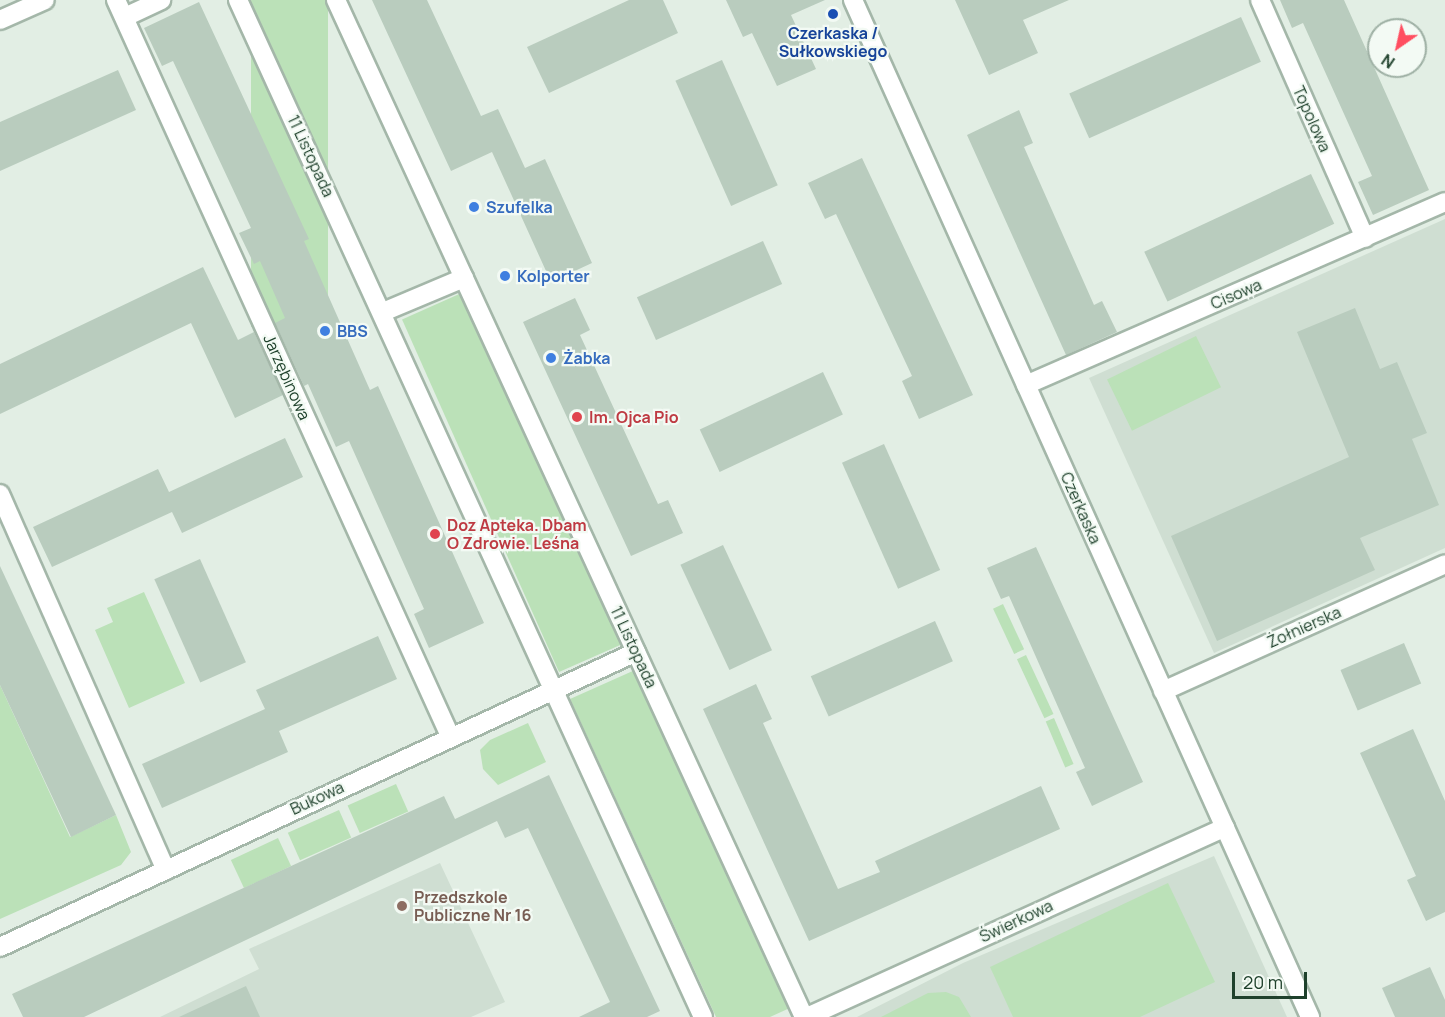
<!DOCTYPE html>
<html>
<head>
<meta charset="utf-8">
<style>
	body { margin:0 }
	#map { position:relative; width:1445px; height:1017px; overflow:hidden; background:#e2eee4; font-family:Manrope,sans-serif }
	div>[style] { position:absolute }
	.built>* { inset:0; background:#cfded2 }
	.green>* { inset:0; background:#bbe1b8; transform-origin:0 0 }
	.building>* { inset:0; background:#b9ccbe; transform-origin:0 0 }
	.roads { filter:drop-shadow(2px 0 #a4b7a9) drop-shadow(-2px 0 #a4b7a9) drop-shadow(0 2px #a4b7a9) drop-shadow(0 -2px #a4b7a9) }
	.minor>* { height:18px; margin:-9px; padding:0 9px; transform-origin:9px; border-radius:9px; background:#fff }
	.dots>* { width:16px; height:16px; translate:-50% -50%; box-sizing:border-box; border:3px solid #f3faf4; border-radius:50% }
	span { translate:-50% -50%; white-space:nowrap; text-align:center; line-height:1.15; -webkit-text-stroke:4.5px #f3faf4; paint-order:stroke }
	.transit-label { font-size:16px; color:#164399; font-weight:700 }
	.street-label { font-size:16px; color:#1f412c }
	.shop-label { font-size:16px; color:#366cbe; font-weight:700 }
	.left { translate:0 -50%; text-align:left }
	.health-label { font-size:16px; color:#be3a42; font-weight:700 }
	.education-label { font-size:16px; color:#785e54; font-weight:700 }
	.north { position:absolute; left:1367px; top:18px; width:60px; height:60px; box-sizing:border-box; background:#f3faf4; border:2px solid #9eb0a4; border-radius:50%; rotate:214deg; font-size:16px; font-weight:700; line-height:24px; text-align:center; color:#1f412c }
	.north::after { content:''; display:block; margin:auto; width:21px; height:27px; background:#ff4e60; clip-path:polygon(50% 0,100% 100%,50% 72%,0 100%) }
	.scale { position:absolute; left:1232px; top:972px; width:75px; height:27px; box-sizing:border-box; border:3px solid #1f412c; border-top:0; padding-left:8px; font-size:18px; line-height:21px; white-space:nowrap; color:#1f412c; -webkit-text-stroke:4px #f3faf4; paint-order:stroke }
</style>
</head>
<body>
<div id="map">
	<div class="built">
		<i style="clip-path:polygon(1445px 219px,1445px 548px,1214px 653px,1089px 378px)"></i>
		<i style="clip-path:polygon(1214px 856px,1287px 1017px,857px 1017px,963px 963px)"></i>
		<i style="clip-path:polygon(440px 863px,505px 1002px,471px 1017px,160px 1017px,259px 969px,249px 949px)"></i>
	</div>
	<div class="green">
		<i style="left:251px;top:0;width:77px;height:327px"></i>
		<i style="left:466px;top:291px;width:386px;height:70px;rotate:66deg"></i>
		<i style="left:1196px;top:336px;width:57px;height:99px;rotate:64deg"></i>
		<i style="clip-path:polygon(144px 592px,185px 683px,129px 708px,95px 630px,113px 622px,107px 608px)"></i>
		<i style="left:1003px;top:604px;width:50px;height:11px;rotate:65deg"></i>
		<i style="left:1026px;top:655px;width:65px;height:10px;rotate:65deg"></i>
		<i style="clip-path:polygon(635px 670px,792px 1007px,770px 1017px,716px 1017px,570px 699px)"></i>
		<i style="clip-path:polygon(0 685px,70px 837px,116px 815px,131px 852px,121px 865px,0 919px)"></i>
		<i style="left:1054px;top:718px;width:50px;height:9px;rotate:67deg"></i>
		<i style="clip-path:polygon(528px 723px,546px 762px,498px 785px,483px 769px,480px 750px,490px 740px)"></i>
		<i style="left:396px;top:784px;width:30px;height:53px;rotate:66deg"></i>
		<i style="left:339px;top:810px;width:30px;height:56px;rotate:66deg"></i>
		<i style="left:278px;top:838px;width:31px;height:52px;rotate:65deg"></i>
		<i style="clip-path:polygon(1168px 883px,1215px 982px,1140px 1017px,1013px 1017px,990px 967px)"></i>
		<i style="clip-path:polygon(946px 992px,959px 997px,971px 1017px,881px 1017px,928px 993px)"></i>
	</div>
	<div class="building">
		<i style="clip-path:polygon(372px 0,427px 0,481px 116px,498px 109px,525px 168px,545px 159px,592px 263px,551px 282px,492px 152px,451px 171px)"></i>
		<i style="clip-path:polygon(629px 0,663px 0,678px 33px,549px 93px,527px 47px)"></i>
		<i style="clip-path:polygon(726px 0,825px 0,791px 15px,816px 69px,777px 86px,752px 33px,743px 37px)"></i>
		<i style="clip-path:polygon(955px 0,1069px 0,1023px 20px,1038px 53px,989px 75px)"></i>
		<i style="clip-path:polygon(1280px 0,1344px 0,1429px 190px,1373px 215px,1358px 182px,1372px 176px,1303px 23px,1292px 28px)"></i>
		<i style="clip-path:polygon(199px 2px,309px 239px,304px 241px,370px 390px,378px 386px,484px 623px,429px 648px,414px 614px,424px 609px,349px 441px,336px 447px,308px 384px,304px 386px,275px 323px,285px 318px,260px 261px,254px 264px,239px 233px,251px 228px,173px 61px,162px 66px,144px 28px)"></i>
		<i style="left:1241px;top:17px;width:49px;height:188px;rotate:66deg"></i>
		<i style="left:722px;top:60px;width:137px;height:51px;rotate:66deg"></i>
		<i style="clip-path:polygon(118px 70px,136px 110px,0 171px,0 122px)"></i>
		<i style="clip-path:polygon(1019px 110px,1033px 143px,1024px 147px,1094px 305px,1102px 301px,1117px 332px,1066px 355px,967px 135px)"></i>
		<i style="clip-path:polygon(862px 158px,973px 395px,919px 419px,902px 381px,912px 376px,836px 214px,825px 219px,808px 183px)"></i>
		<i style="left:1311px;top:174px;width:55px;height:184px;rotate:65deg"></i>
		<i style="left:763px;top:241px;width:47px;height:138px;rotate:66deg"></i>
		<i style="clip-path:polygon(203px 267px,238px 340px,254px 332px,283px 395px,235px 418px,191px 323px,0 414px,0 364px)"></i>
		<i style="clip-path:polygon(575px 298px,590px 330px,580px 335px,658px 504px,668px 500px,683px 533px,631px 556px,523px 322px)"></i>
		<i style="clip-path:polygon(1355px 308px,1380px 369px,1397px 362px,1427px 433px,1412px 439px,1439px 505px,1360px 538px,1375px 570px,1217px 641px,1171px 536px,1349px 457px,1297px 332px)"></i>
		<i style="left:823px;top:372px;width:47px;height:136px;rotate:65deg"></i>
		<i style="clip-path:polygon(285px 438px,303px 477px,182px 533px,172px 512px,52px 567px,33px 527px,158px 469px,169px 492px)"></i>
		<i style="left:884px;top:444px;width:138px;height:46px;rotate:66deg"></i>
		<i style="left:723px;top:545px;width:116px;height:47px;rotate:65deg"></i>
		<i style="clip-path:polygon(1036px 547px,1143px 782px,1092px 806px,1076px 772px,1085px 768px,1009px 596px,1001px 599px,987px 568px)"></i>
		<i style="left:200px;top:559px;width:113px;height:50px;rotate:66deg"></i>
		<i style="clip-path:polygon(0 566px,116px 815px,71px 837px,0 685px)"></i>
		<i style="left:935px;top:621px;width:44px;height:136px;rotate:66deg"></i>
		<i style="clip-path:polygon(378px 636px,397px 679px,279px 731px,288px 752px,162px 808px,142px 764px,265px 709px,256px 690px)"></i>
		<i style="left:1404px;top:643px;width:44px;height:69px;rotate:67deg"></i>
		<i style="clip-path:polygon(756px 684px,772px 719px,763px 723px,838px 889px,880px 872px,875px 861px,1041px 786px,1060px 829px,809px 941px,703px 709px)"></i>
		<i style="clip-path:polygon(1413px 729px,1445px 801px,1445px 912px,1426px 921px,1407px 880px,1416px 876px,1360px 753px)"></i>
		<i style="clip-path:polygon(549px 775px,660px 1011px,647px 1017px,579px 1017px,610px 1002px,528px 828px,505px 838px,497px 821px,84px 1017px,23px 1017px,12px 994px,444px 796px,455px 819px)"></i>
		<i style="clip-path:polygon(1430px 967px,1445px 1000px,1445px 1017px,1395px 1017px,1382px 988px)"></i>
		<i style="clip-path:polygon(246px 986px,260px 1017px,179px 1017px)"></i>
	</div>
	<div class="roads">
		<div class="minor">
			<i style="left:116px;top:0;width:808px;rotate:65.59deg"></i>
			<i style="left:238px;top:0;width:1118px;rotate:65.43deg"></i>
			<i style="left:336px;top:0;width:1120px;rotate:65.29deg"></i>
			<i style="left:853px;top:0;width:1115px;rotate:65.8deg"></i>
			<i style="left:1260px;top:0;width:260px;rotate:66.2deg"></i>
			<i style="left:125px;top:17px;width:40px;rotate:-25deg"></i>
			<i style="left:0;top:20px;width:49px;rotate:-24deg"></i>
			<i style="left:383px;top:312px;width:88px;rotate:-22.8deg"></i>
			<i style="left:1026px;top:385px;width:457px;rotate:-23.6deg"></i>
			<i style="left:0;top:494px;width:411px;rotate:66.2deg"></i>
			<i style="left:1163px;top:691px;width:309px;rotate:-24.2deg"></i>
			<i style="left:0;top:947px;width:701px;rotate:-24.88deg"></i>
			<i style="left:807px;top:1017px;width:459px;rotate:-24.4deg"></i>
		</div>
	</div>
	<div class="dots">
		<i style="left:833px;top:14px;background:#1a4fb4"></i>
		<i style="left:474px;top:207px;background:#3f7fe0"></i>
		<i style="left:505px;top:276px;background:#3f7fe0"></i>
		<i style="left:325px;top:331px;background:#3f7fe0"></i>
		<i style="left:551px;top:358px;background:#3f7fe0"></i>
		<i style="left:577px;top:417px;background:#e0444e"></i>
		<i style="left:435px;top:534px;background:#e0444e"></i>
		<i style="left:402px;top:906px;background:#8d6e63"></i>
	</div>
	<div class="transit-label">
		<span style="left:833px;top:42px">Czerkaska /<br>Sułkowskiego</span>
	</div>
	<div class="street-label">
		<span style="left:1312px;top:119px;rotate:66deg">Topolowa</span>
		<span style="left:311px;top:156px;rotate:65deg">11 Listopada</span>
		<span style="left:1236px;top:294px;rotate:-23deg">Cisowa</span>
		<span style="left:287px;top:377px;rotate:66deg">Jarzębinowa</span>
		<span style="left:1081px;top:508px;rotate:66deg">Czerkaska</span>
		<span style="left:1304px;top:627px;rotate:-24deg">Żołnierska</span>
		<span style="left:634px;top:647px;rotate:65deg">11 Listopada</span>
		<span style="left:317px;top:798px;rotate:-25deg">Bukowa</span>
		<span style="left:1016px;top:921px;rotate:-25deg">Świerkowa</span>
	</div>
	<div class="shop-label">
		<span class="left" style="left:486px;top:207px">Szufelka</span>
		<span class="left" style="left:517px;top:276px">Kolporter</span>
		<span class="left" style="left:337px;top:331px">BBS</span>
		<span class="left" style="left:563px;top:358px">Żabka</span>
	</div>
	<div class="health-label">
		<span class="left" style="left:589px;top:417px">Im. Ojca Pio</span>
		<span class="left" style="left:447px;top:534px">Doz Apteka. Dbam<br>O Zdrowie. Leśna</span>
	</div>
	<div class="education-label">
		<span class="left" style="left:414px;top:906px">Przedszkole<br>Publiczne Nr 16</span>
	</div>
	<div class="north">N</div>
	<div class="scale">20 m</div>
</div>
</body>
</html>
